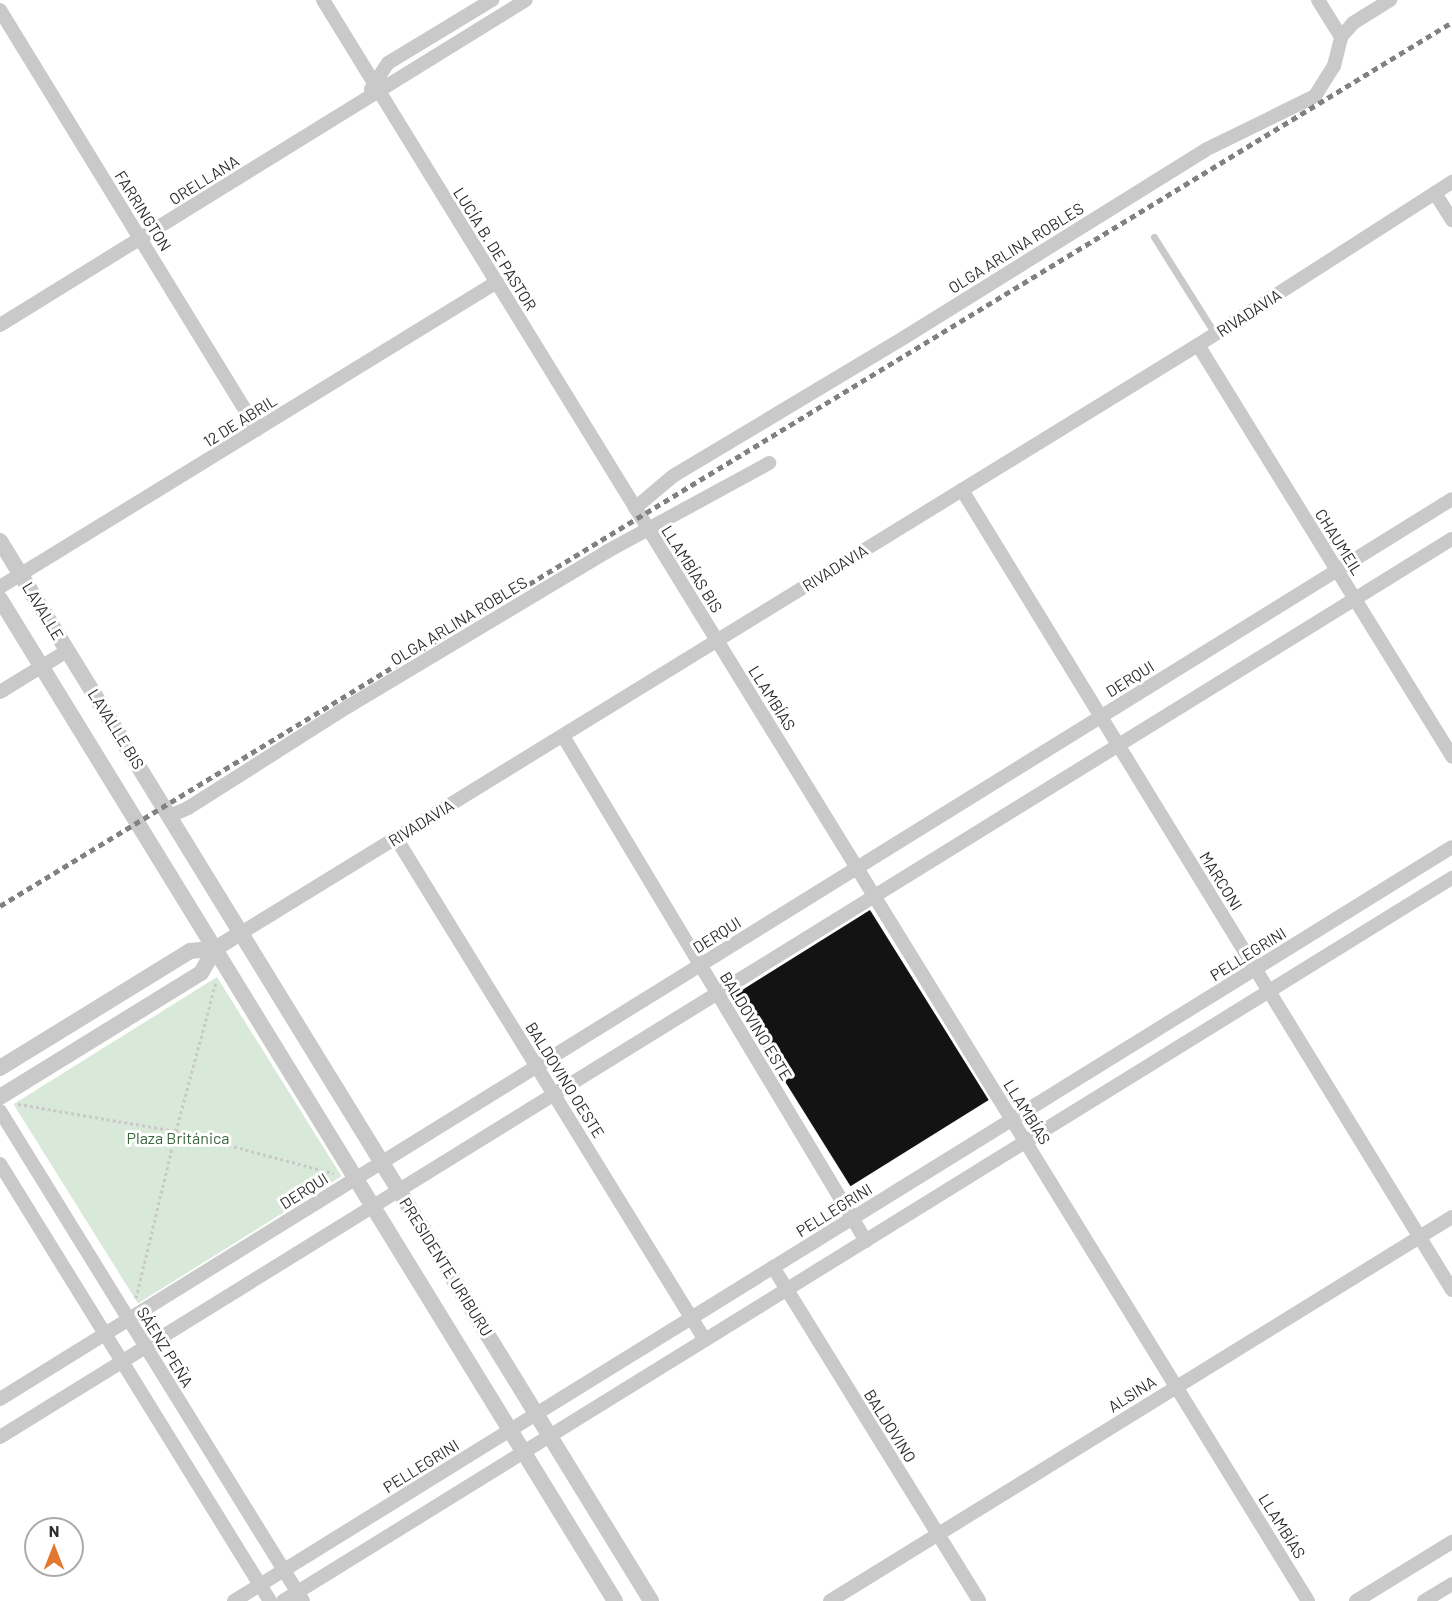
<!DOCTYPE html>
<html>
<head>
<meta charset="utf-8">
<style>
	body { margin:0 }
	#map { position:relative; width:1452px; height:1601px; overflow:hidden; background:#fff; font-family:Barlow,sans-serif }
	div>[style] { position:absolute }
	.green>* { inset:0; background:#d9e9d9; transform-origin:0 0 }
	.building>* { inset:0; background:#131313; transform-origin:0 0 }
	.path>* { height:3px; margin-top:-1.5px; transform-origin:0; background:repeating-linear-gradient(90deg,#c9c9c9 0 3px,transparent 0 6px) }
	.service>* { height:7px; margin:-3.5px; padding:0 3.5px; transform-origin:3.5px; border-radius:3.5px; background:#c9c9c9 }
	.minor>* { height:14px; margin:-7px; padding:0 7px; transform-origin:7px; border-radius:7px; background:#c9c9c9 }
	.tertiary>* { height:16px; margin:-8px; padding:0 8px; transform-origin:8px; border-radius:8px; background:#c9c9c9 }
	.rail>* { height:4.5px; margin-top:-2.25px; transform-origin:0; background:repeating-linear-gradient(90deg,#818181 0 6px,transparent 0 10.5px) }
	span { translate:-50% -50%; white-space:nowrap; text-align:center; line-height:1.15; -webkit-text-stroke:6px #fff; paint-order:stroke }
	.street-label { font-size:16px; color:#2c2c2c }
	.park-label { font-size:16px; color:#3a663b }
	.north { position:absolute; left:24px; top:1517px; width:60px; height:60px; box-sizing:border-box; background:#fff; border:2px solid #ababab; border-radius:50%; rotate:0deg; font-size:16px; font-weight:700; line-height:24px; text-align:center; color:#2c2c2c }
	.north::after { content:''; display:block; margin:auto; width:21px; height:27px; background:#e2782e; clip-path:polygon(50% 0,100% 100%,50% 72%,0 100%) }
</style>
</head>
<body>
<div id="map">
	<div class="green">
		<i style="left:217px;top:977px;width:235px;height:240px;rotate:58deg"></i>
	</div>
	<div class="building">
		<i style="left:870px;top:910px;width:224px;height:163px;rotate:58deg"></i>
	</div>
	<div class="path">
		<i style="left:18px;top:1104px;width:160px;rotate:9.7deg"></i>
		<i style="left:176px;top:1131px;width:163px;rotate:15deg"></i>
		<i style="left:136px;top:1298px;width:172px;rotate:-76.5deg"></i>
		<i style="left:176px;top:1131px;width:154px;rotate:-75deg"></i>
	</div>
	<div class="service">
		<i style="left:1154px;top:237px;width:115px;rotate:57.8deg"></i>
	</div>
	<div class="minor">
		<i style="left:323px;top:0;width:1880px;rotate:58.4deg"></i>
		<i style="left:1318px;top:0;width:44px;rotate:58.1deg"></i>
		<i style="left:0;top:10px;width:492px;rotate:58.5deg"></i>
		<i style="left:371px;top:89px;width:31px;rotate:-57deg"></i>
		<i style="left:388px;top:63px;width:122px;rotate:-31.2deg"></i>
		<i style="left:1435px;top:193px;width:32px;rotate:58deg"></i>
		<i style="left:0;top:325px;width:618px;rotate:-31.71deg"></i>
		<i style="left:1198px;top:345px;width:484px;rotate:58.3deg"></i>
		<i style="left:962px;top:490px;width:938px;rotate:58.51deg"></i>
		<i style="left:635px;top:508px;width:50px;rotate:-40.1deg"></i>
		<i style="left:673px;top:476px;width:270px;rotate:-30.9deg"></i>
		<i style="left:905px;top:337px;width:354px;rotate:-31.9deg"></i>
		<i style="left:1205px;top:150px;width:123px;rotate:-26.1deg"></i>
		<i style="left:1315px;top:96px;width:36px;rotate:-58deg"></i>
		<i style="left:1334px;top:66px;width:30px;rotate:-76deg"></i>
		<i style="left:1341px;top:37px;width:18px;rotate:-49deg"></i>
		<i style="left:1353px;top:23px;width:44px;rotate:-31.9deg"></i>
		<i style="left:0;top:587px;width:583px;rotate:-31.54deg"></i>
		<i style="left:0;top:692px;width:79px;rotate:-31.5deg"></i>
		<i style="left:563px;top:736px;width:589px;rotate:59.04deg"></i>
		<i style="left:170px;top:816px;width:20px;rotate:-24deg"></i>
		<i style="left:188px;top:808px;width:191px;rotate:-32.4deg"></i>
		<i style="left:349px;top:706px;width:300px;rotate:-30.9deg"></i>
		<i style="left:606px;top:552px;width:186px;rotate:-28.6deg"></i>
		<i style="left:396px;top:838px;width:589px;rotate:58.39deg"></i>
		<i style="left:241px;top:933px;width:1123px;rotate:-31.57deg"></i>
		<i style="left:1198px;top:345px;width:302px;rotate:-32.7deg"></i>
		<i style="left:0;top:1111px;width:576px;rotate:58.27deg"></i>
		<i style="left:0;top:1164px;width:514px;rotate:58.29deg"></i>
		<i style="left:773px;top:1267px;width:392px;rotate:58.3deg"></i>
		<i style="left:0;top:1399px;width:1708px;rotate:-31.79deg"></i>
		<i style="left:0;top:1437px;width:1707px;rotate:-31.74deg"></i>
		<i style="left:234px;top:1601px;width:1432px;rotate:-31.76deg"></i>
		<i style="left:283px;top:1601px;width:1375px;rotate:-31.74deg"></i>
		<i style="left:830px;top:1601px;width:731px;rotate:-31.69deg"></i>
		<i style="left:1356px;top:1601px;width:113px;rotate:-31.6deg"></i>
		<i style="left:1424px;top:1601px;width:33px;rotate:-31deg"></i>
	</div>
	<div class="tertiary">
		<i style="left:0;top:541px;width:1244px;rotate:58.44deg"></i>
		<i style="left:0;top:599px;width:1176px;rotate:58.46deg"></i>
		<i style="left:0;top:1068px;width:223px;rotate:-31.6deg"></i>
		<i style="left:190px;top:951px;width:25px;rotate:-5deg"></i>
		<i style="left:0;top:1097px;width:236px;rotate:-31.7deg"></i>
		<i style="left:201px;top:973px;width:28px;rotate:-60deg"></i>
		<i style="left:215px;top:949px;width:31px;rotate:-32deg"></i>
	</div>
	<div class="rail">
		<i style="left:0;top:906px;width:1700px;rotate:-31.33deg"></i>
	</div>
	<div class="street-label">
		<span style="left:204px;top:180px;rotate:-32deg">ORELLANA</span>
		<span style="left:143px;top:211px;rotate:58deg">FARRINGTON</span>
		<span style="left:1016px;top:248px;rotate:-32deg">OLGA ARLINA ROBLES</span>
		<span style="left:495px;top:249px;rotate:58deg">LUCÍA B. DE PASTOR</span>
		<span style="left:1249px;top:313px;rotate:-33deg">RIVADAVIA</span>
		<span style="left:240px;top:421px;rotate:-32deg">12 DE ABRIL</span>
		<span style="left:1339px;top:542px;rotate:58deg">CHAUMEIL</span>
		<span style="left:835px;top:568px;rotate:-32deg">RIVADAVIA</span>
		<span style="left:692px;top:569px;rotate:58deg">LLAMBÍAS BIS</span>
		<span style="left:43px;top:611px;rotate:59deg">LAVALLE</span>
		<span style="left:459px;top:621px;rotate:-31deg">OLGA ARLINA ROBLES</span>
		<span style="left:1130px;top:679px;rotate:-32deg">DERQUI</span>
		<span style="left:772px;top:698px;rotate:58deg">LLAMBÍAS</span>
		<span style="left:116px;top:729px;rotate:58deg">LAVALLE BIS</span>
		<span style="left:421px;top:823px;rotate:-32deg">RIVADAVIA</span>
		<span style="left:1221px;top:881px;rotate:58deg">MARCONI</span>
		<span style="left:717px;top:935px;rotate:-32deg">DERQUI</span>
		<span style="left:1248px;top:954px;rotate:-32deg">PELLEGRINI</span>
		<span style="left:756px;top:1026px;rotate:59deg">BALDOVINO ESTE</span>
		<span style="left:565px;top:1080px;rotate:58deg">BALDOVINO OESTE</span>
		<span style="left:1027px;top:1112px;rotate:58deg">LLAMBÍAS</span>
		<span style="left:304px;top:1191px;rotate:-32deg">DERQUI</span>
		<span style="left:834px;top:1210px;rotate:-32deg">PELLEGRINI</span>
		<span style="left:446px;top:1267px;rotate:58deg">PRESIDENTE URIBURU</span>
		<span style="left:165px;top:1347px;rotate:58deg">SÁENZ PEÑA</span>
		<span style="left:1132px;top:1394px;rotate:-32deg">ALSINA</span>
		<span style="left:890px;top:1426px;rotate:58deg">BALDOVINO</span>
		<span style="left:421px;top:1466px;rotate:-32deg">PELLEGRINI</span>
		<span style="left:1282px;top:1526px;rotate:58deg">LLAMBÍAS</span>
	</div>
	<div class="park-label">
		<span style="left:178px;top:1138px">Plaza Británica</span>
	</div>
	<div class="north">N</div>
</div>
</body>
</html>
